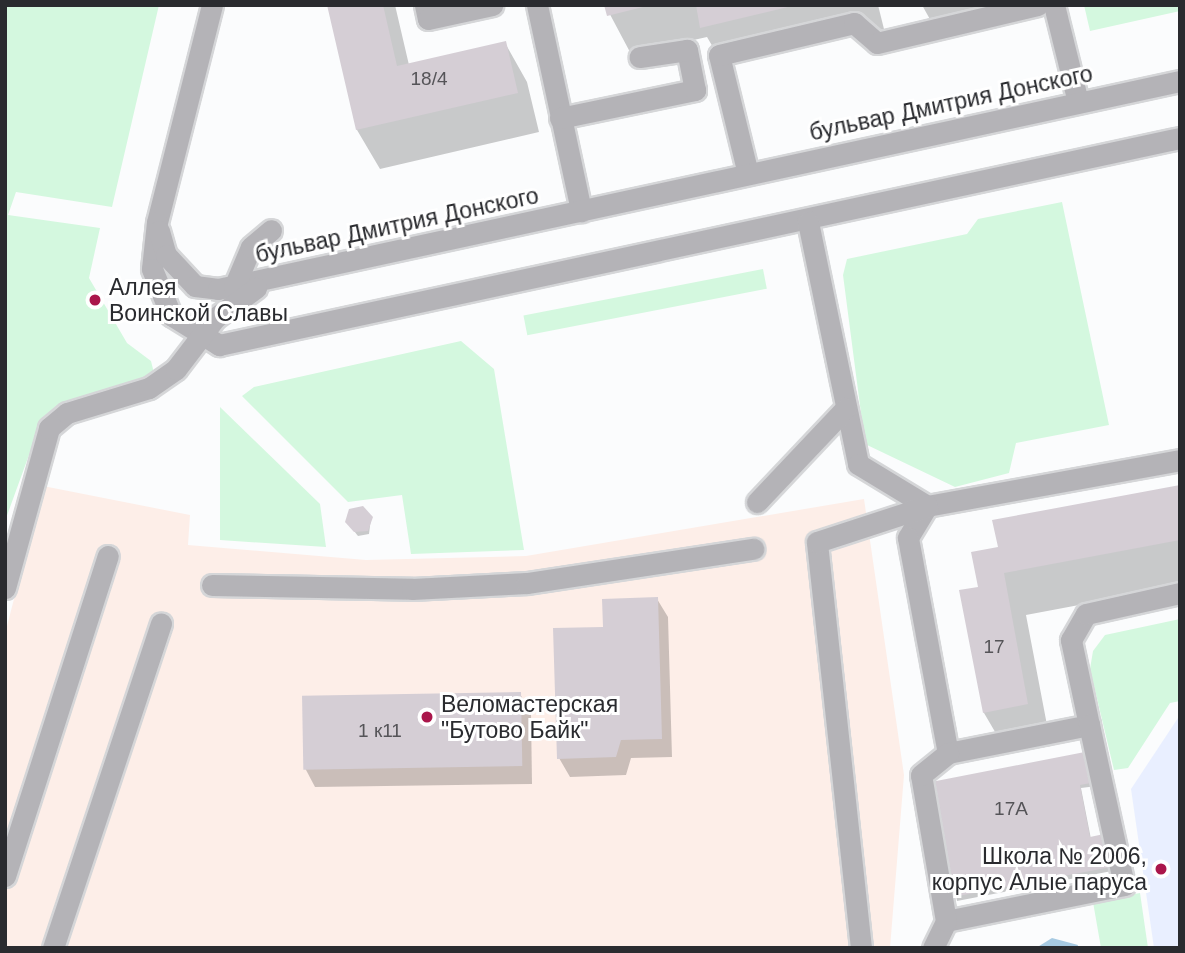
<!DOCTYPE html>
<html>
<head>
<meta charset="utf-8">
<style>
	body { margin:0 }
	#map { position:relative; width:1185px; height:953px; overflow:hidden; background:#fbfcfd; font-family:Helvetica,sans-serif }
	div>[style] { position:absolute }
	.built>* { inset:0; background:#e9efff }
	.industrial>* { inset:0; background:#fdeee8 }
	.green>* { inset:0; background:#d4f8df; transform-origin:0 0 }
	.water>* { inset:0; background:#a7cae2 }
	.shadow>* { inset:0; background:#0003 }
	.building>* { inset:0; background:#d5ced5; transform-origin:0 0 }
	.roads { filter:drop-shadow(2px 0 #d5d6d8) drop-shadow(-2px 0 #d5d6d8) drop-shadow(0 2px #d5d6d8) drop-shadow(0 -2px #d5d6d8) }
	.minor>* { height:21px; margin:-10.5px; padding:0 10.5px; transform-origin:10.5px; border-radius:10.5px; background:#b4b3b7 }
	.dots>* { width:19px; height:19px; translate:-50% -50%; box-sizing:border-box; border:4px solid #fff; border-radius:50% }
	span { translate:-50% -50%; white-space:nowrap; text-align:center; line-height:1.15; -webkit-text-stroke:6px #fff; paint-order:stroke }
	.number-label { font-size:19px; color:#555458 }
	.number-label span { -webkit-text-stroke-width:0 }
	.street-label { font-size:23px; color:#2a2b2f }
	.poi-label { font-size:23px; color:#2a2b2f }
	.left { translate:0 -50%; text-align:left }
	.right { translate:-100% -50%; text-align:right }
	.frame { position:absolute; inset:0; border:7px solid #2a2b2f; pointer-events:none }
</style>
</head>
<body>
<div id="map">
	<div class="built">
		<i style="clip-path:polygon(1180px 715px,1180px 948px,1154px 948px,1131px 789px)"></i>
	</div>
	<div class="industrial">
		<i style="clip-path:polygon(43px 486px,190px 515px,188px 545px,366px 560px,526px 556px,864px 499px,904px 775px,890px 948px,5px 948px,5px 634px)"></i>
	</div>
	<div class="green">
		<i style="clip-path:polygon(5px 5px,159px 5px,112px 207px,16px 192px,8px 215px,100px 228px,89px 278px,127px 343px,151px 361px,154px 373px,145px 385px,41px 422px,5px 521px)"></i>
		<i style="clip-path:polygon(1084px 5px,1180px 5px,1180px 11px,1090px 31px)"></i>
		<i style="clip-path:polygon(1062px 202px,1109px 425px,1016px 443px,1009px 473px,955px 487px,865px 444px,843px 275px,847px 259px,967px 234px,978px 219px)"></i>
		<i style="left:763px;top:269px;width:20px;height:244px;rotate:79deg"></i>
		<i style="clip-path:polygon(461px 341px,494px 369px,524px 550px,411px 554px,402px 495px,348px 502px,242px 396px,254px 387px)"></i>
		<i style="clip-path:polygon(220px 407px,320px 504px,326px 547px,220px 540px)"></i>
		<i style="clip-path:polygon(1180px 619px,1180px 701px,1170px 703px,1128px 768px,1114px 770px,1090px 669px,1093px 651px,1105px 635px)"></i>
		<i style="clip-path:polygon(1140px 893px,1148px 948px,1101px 948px,1093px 902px)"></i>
	</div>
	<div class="water">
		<i style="clip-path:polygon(1052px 938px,1078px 945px,1077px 948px,1036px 948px)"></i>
	</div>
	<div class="shadow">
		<i style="clip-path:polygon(328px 5px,395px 5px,409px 65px,505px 43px,527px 82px,539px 132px,380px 169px,357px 130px)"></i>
		<i style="clip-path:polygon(605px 5px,878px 5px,884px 29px,724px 66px,707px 37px,631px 54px)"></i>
		<i style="clip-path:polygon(922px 5px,1000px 5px,932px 23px)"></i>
		<i style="clip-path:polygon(1180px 486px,1180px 586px,1026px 615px,1051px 746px,1008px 754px,984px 713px,980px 588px,1000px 548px)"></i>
		<i style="clip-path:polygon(371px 518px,369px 534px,358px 536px,350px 526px)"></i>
		<i style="clip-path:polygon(657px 599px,668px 617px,672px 757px,631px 758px,626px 775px,570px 777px,559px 758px,605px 629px)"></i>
		<i style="clip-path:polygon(520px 694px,531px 713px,532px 784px,315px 787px,305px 768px)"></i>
		<i style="clip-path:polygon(1089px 753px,1097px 786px,1081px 788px,1091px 839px,1103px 836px,1112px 871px,957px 901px,933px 783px)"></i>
	</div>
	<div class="building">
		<i style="clip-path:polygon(327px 5px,383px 5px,397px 66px,506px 41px,518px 93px,356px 130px)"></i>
		<i style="clip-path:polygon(604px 5px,647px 5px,647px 6px,607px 16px)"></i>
		<i style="clip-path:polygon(696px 5px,792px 5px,792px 6px,700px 28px)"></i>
		<i style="clip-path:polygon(1180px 485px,1180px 540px,1004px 573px,1028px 704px,983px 713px,959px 590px,978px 587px,971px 552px,998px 547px,992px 520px)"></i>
		<i style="clip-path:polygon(363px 506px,373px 517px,368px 531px,354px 532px,345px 522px,349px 509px)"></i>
		<i style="clip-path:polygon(658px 597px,662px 739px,621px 740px,616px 757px,557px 759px,553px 628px,603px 627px,602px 599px)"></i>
		<i style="left:521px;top:692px;width:74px;height:219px;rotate:89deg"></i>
		<i style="clip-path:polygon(1090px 751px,1096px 782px,1080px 785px,1090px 837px,1104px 834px,1111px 867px,953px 897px,931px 782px)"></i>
	</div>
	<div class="roads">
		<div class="minor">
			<i style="left:212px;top:5px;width:224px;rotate:104.2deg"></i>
			<i style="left:157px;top:222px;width:47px;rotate:96.1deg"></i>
			<i style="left:152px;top:269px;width:50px;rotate:67.6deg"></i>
			<i style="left:171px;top:315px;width:57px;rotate:32deg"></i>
			<i style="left:219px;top:345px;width:983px;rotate:-12.16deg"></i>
			<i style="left:425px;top:5px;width:14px;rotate:78deg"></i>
			<i style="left:428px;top:19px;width:66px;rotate:-12.3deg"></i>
			<i style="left:537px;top:5px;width:211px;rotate:77.9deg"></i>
			<i style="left:1054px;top:5px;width:100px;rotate:76.1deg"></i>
			<i style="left:560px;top:118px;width:138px;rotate:-11.7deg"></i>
			<i style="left:695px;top:90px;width:41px;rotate:-101.3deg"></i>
			<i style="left:687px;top:50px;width:48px;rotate:171.5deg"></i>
			<i style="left:748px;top:174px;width:122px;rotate:-103.7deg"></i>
			<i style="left:719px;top:55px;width:139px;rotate:-13.3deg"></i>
			<i style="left:854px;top:23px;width:30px;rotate:41deg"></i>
			<i style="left:877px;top:43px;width:165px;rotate:-13.3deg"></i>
			<i style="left:808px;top:222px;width:247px;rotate:78.3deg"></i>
			<i style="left:858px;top:464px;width:81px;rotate:31.3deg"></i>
			<i style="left:927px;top:506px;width:257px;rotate:-10.3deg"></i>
			<i style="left:159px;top:231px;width:25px;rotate:74deg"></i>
			<i style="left:166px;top:255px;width:42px;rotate:46.9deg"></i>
			<i style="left:195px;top:286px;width:23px;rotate:7deg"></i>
			<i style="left:218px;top:289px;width:984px;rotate:-12.2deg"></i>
			<i style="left:234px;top:287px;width:43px;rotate:-67deg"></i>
			<i style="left:251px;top:247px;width:26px;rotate:-40deg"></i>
			<i style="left:757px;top:502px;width:129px;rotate:-46.6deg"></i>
			<i style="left:927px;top:506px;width:37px;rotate:121deg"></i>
			<i style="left:908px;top:538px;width:219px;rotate:79.5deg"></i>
			<i style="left:948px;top:753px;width:144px;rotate:-11.2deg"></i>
			<i style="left:1089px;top:725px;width:87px;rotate:-102deg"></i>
			<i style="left:1071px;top:640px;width:30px;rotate:-60deg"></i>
			<i style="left:1086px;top:614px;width:96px;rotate:-12.6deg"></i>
			<i style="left:212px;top:585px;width:200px;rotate:1.1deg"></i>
			<i style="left:412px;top:589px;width:115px;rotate:-3deg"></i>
			<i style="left:527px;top:583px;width:229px;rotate:-8.6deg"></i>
			<i style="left:5px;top:588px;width:166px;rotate:-74.6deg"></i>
			<i style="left:49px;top:428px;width:23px;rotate:-40deg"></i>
			<i style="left:67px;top:413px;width:86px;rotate:-17deg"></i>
			<i style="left:149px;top:388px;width:33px;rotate:-35deg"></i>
			<i style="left:176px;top:369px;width:64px;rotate:-52.6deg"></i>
			<i style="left:215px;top:318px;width:51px;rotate:-36.2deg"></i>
			<i style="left:5px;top:876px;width:336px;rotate:-72.2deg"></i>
			<i style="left:946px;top:921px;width:182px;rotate:-11.4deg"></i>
			<i style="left:1124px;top:885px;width:164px;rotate:-102.3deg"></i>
			<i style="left:53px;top:948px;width:342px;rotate:-71.6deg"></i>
			<i style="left:861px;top:948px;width:408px;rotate:-96.2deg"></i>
			<i style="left:817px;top:542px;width:116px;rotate:-18.1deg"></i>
			<i style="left:933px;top:948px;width:30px;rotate:-64deg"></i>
			<i style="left:946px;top:921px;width:148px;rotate:-99.7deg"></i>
			<i style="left:921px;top:775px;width:35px;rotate:-39deg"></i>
		</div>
	</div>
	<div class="dots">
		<i style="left:95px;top:300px;background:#aa164b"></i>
		<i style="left:427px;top:717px;background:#aa164b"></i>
		<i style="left:1161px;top:869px;background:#aa164b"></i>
	</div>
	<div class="number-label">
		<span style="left:429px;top:79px">18/4</span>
		<span style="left:994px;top:647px">17</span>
		<span style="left:380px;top:731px">1 к11</span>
		<span style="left:1011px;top:809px">17А</span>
	</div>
	<div class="street-label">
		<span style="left:951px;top:103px;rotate:-12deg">бульвар Дмитрия Донского</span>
		<span style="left:397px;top:225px;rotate:-12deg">бульвар Дмитрия Донского</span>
	</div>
	<div class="poi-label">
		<span class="left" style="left:109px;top:300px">Аллея<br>Воинской Славы</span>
		<span class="left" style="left:441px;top:717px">Веломастерская<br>"Бутово Байк"</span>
		<span class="right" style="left:1147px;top:869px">Школа № 2006,<br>корпус Алые паруса</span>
	</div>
	<div class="frame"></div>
</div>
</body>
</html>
